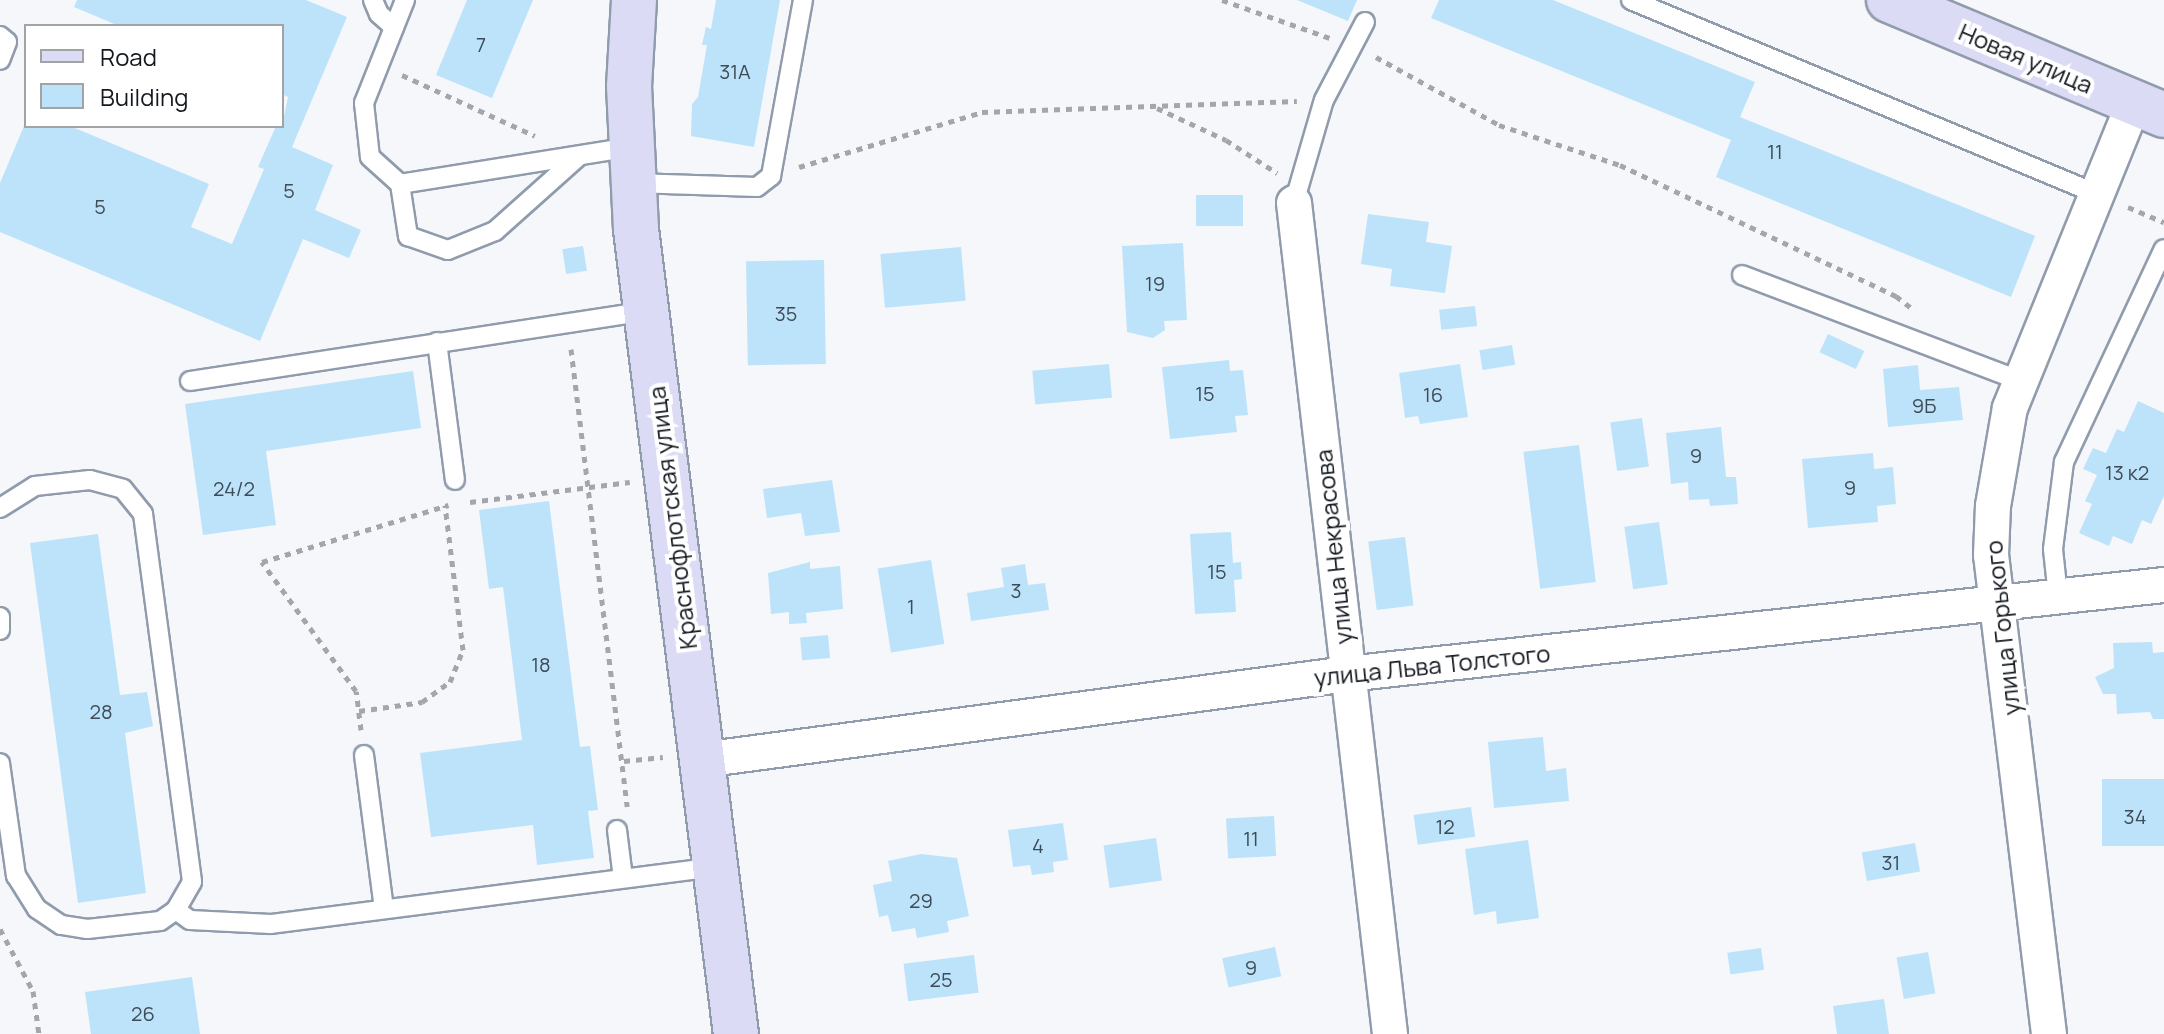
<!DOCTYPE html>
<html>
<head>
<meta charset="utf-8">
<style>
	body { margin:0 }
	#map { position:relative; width:2164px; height:1034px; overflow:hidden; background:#f5f7fb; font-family:Manrope,sans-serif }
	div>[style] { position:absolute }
	.building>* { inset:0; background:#bde3fb; transform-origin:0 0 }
	.path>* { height:5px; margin-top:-2.5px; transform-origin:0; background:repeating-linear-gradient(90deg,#a3a6ab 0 6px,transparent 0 12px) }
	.roads { filter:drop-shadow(2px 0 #909bac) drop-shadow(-2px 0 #909bac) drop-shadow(0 2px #909bac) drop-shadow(0 -2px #909bac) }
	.lane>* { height:18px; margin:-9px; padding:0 9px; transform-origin:9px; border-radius:9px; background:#fff }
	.street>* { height:34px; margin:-17px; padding:0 17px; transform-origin:17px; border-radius:17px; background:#fff }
	.secondary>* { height:44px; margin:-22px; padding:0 22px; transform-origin:22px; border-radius:22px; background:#dbdbf6 }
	span { translate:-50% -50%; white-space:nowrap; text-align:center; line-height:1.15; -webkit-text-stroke:8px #fff; paint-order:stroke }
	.number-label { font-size:20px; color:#3e4c56 }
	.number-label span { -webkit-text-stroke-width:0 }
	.street-label { font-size:24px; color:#14191f }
	.legend { position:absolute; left:24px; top:24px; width:260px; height:104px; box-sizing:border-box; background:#fff; border:2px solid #a1a3a5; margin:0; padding:10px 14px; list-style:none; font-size:24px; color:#14191f }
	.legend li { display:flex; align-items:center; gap:16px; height:40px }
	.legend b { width:40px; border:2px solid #a1a3a5 }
</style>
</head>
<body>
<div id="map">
	<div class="building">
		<i style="clip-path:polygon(77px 0,306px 0,347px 17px,292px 147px,333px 165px,315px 210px,361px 230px,349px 258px,303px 239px,260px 341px,0 232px,0 183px,24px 126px,70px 126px,209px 184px,191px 227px,232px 244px,264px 169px,258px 167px,276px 126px,282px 126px,288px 97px,282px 94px,282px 26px,119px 26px,74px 7px)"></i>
		<i style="clip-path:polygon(467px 0,533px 0,492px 98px,436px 75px)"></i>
		<i style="clip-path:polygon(716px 0,780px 0,754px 147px,691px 136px,692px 104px,698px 97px,707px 45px,702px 45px,706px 27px,711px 29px)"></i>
		<i style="clip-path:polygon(1297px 0,1357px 0,1348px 21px)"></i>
		<i style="clip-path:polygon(1439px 0,1553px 0,1755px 82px,1740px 117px,2035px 236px,2011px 297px,1716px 177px,1731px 140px,1431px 18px)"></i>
		<i style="left:1196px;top:195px;width:47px;height:31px"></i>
		<i style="clip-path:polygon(1368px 214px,1429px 222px,1426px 242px,1452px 246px,1445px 293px,1390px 286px,1392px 269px,1361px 264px)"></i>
		<i style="clip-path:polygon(1183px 243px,1187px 320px,1164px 321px,1165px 330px,1153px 338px,1127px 332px,1122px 246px)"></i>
		<i style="left:583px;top:246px;width:25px;height:21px;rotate:81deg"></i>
		<i style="left:961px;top:247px;width:54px;height:81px;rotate:85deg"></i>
		<i style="left:824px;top:260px;width:104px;height:78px;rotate:89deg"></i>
		<i style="left:1475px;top:306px;width:20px;height:36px;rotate:84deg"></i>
		<i style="left:1828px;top:334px;width:40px;height:20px;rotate:25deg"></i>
		<i style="left:1512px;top:345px;width:20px;height:33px;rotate:81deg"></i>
		<i style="clip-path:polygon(1229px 360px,1230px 371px,1243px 370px,1248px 415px,1235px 416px,1237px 432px,1170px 439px,1162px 367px)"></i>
		<i style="left:1109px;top:364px;width:34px;height:77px;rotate:85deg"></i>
		<i style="clip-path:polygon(1460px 364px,1468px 417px,1420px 424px,1418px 416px,1405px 418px,1399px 373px)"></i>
		<i style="clip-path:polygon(1918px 365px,1920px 390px,1959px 387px,1963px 420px,1888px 427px,1883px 369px)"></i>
		<i style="clip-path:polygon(413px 371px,421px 428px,266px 451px,276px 525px,203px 535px,185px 404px)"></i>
		<i style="clip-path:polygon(2138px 401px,2164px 413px,2164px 496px,2151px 524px,2142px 520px,2132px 544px,2113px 536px,2109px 546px,2079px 533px,2092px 504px,2085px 501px,2097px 475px,2083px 469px,2093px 448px,2106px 453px,2117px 429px,2124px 432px)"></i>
		<i style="left:1642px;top:418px;width:49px;height:32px;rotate:82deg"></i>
		<i style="clip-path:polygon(1721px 427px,1726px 477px,1736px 477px,1738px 504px,1710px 506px,1709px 499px,1689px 500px,1688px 482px,1671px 484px,1666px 433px)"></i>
		<i style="left:1579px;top:445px;width:138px;height:56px;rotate:83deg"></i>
		<i style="clip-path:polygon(1873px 453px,1874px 469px,1893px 467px,1896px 504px,1877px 506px,1878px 522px,1808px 528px,1802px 459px)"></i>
		<i style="clip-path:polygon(832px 480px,840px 532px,805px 536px,801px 513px,767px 518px,763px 489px)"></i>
		<i style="clip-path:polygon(549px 501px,580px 747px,590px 746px,598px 810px,588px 811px,594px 858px,537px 865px,533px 825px,431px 837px,420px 753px,522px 740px,503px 587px,489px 589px,479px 510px)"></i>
		<i style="left:1659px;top:522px;width:63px;height:35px;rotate:82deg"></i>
		<i style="clip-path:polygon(1231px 532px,1233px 563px,1241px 562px,1242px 579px,1234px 580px,1236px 612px,1195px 614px,1190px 534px)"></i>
		<i style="clip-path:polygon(98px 534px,120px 695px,147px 692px,153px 726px,125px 733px,146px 893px,78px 903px,30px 543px)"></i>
		<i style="left:1405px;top:537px;width:69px;height:37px;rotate:83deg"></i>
		<i style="left:931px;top:560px;width:85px;height:54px;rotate:81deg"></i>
		<i style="clip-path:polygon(810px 562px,810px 569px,840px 566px,843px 609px,806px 613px,807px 623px,789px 624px,789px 612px,771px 614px,768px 573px)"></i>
		<i style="clip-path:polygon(1025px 564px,1028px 585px,1045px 583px,1049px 610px,971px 621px,967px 593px,1004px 587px,1001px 568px)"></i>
		<i style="left:828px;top:635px;width:23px;height:28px;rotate:85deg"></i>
		<i style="clip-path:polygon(2152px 642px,2153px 653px,2164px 652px,2164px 719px,2153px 719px,2150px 712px,2117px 714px,2116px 694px,2103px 694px,2095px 677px,2114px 668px,2113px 643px)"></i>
		<i style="clip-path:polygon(1543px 737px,1546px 771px,1566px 768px,1569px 801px,1494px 808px,1488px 742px)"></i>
		<i style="left:2164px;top:779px;width:67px;height:62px;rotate:90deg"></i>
		<i style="left:1471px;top:807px;width:30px;height:58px;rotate:82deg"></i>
		<i style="left:1274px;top:816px;width:40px;height:48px;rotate:87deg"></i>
		<i style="clip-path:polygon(1063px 823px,1068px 860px,1053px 862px,1054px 872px,1032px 875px,1030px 865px,1013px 867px,1008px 830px)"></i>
		<i style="left:1156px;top:838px;width:43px;height:53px;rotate:82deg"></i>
		<i style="clip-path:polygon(1528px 840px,1539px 918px,1497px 924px,1496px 911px,1474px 915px,1465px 849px)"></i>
		<i style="left:1915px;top:843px;width:29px;height:54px;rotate:80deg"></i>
		<i style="clip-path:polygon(921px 854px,957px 858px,969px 916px,947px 921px,949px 932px,917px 938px,915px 928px,892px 932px,888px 915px,879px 917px,873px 885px,892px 881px,888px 861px)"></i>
		<i style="left:1275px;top:947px;width:30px;height:54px;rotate:78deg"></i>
		<i style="left:1761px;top:948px;width:22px;height:34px;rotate:82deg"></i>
		<i style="left:1928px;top:952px;width:42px;height:32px;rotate:80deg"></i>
		<i style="left:974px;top:955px;width:38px;height:71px;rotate:83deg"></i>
		<i style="clip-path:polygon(192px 977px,200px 1034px,91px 1034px,85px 992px)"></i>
		<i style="clip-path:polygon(1884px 999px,1889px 1034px,1837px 1034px,1833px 1006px)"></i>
	</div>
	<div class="path">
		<i style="left:1222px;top:0;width:114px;rotate:19.4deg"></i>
		<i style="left:1376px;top:57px;width:141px;rotate:28.9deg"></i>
		<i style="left:1499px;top:125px;width:127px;rotate:18.3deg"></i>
		<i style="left:1620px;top:165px;width:306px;rotate:25.4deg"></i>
		<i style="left:1896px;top:296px;width:24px;rotate:38deg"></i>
		<i style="left:402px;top:75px;width:146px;rotate:24.6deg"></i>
		<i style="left:1157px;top:108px;width:76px;rotate:24.9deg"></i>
		<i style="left:1226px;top:140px;width:61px;rotate:32.9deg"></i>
		<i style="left:799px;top:167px;width:191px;rotate:-16.7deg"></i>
		<i style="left:982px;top:112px;width:315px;rotate:-2deg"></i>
		<i style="left:2128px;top:207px;width:39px;rotate:23deg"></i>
		<i style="left:571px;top:349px;width:461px;rotate:83deg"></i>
		<i style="left:470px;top:502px;width:161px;rotate:-7.1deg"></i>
		<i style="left:359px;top:711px;width:64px;rotate:-8.1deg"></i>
		<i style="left:422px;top:702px;width:34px;rotate:-36deg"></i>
		<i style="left:450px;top:682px;width:35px;rotate:-68deg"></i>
		<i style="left:463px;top:650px;width:146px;rotate:-97.1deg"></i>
		<i style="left:361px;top:730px;width:39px;rotate:-97deg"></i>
		<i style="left:356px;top:691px;width:160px;rotate:-126.1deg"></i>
		<i style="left:262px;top:562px;width:195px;rotate:-17deg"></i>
		<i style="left:624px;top:761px;width:39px;rotate:-6deg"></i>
		<i style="left:0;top:929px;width:70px;rotate:62deg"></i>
		<i style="left:33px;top:991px;width:43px;rotate:82.1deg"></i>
	</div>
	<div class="roads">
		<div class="lane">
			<i style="left:373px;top:0;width:15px;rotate:67deg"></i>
			<i style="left:379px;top:14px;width:20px;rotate:41deg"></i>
			<i style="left:405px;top:0;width:111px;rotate:111.7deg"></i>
			<i style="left:364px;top:103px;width:54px;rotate:83.7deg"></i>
			<i style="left:370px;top:157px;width:40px;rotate:42deg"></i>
			<i style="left:400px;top:184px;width:234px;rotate:-9.1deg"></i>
			<i style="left:1631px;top:0;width:505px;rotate:22.6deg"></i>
			<i style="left:0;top:36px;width:9px;rotate:41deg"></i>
			<i style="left:7px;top:42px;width:19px;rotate:111deg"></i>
			<i style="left:633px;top:183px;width:124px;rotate:1.8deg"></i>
			<i style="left:757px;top:187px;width:18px;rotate:-38deg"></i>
			<i style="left:771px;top:176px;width:179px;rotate:-79.7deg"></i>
			<i style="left:400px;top:184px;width:53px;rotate:81.3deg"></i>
			<i style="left:408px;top:236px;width:42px;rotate:19.3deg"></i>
			<i style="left:448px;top:250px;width:51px;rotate:-22deg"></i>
			<i style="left:495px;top:231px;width:113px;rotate:-41.8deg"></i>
			<i style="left:1294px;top:203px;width:107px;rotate:-73.8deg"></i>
			<i style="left:1324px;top:100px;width:88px;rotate:-62.3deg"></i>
			<i style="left:1742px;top:275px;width:298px;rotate:20.8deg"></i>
			<i style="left:437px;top:342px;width:139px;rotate:82.6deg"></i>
			<i style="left:190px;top:381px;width:461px;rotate:-8.7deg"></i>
			<i style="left:0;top:508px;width:41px;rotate:-32.2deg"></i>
			<i style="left:35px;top:486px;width:55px;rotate:-6.2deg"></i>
			<i style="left:90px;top:480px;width:34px;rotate:15deg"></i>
			<i style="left:123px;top:489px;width:32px;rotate:51deg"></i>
			<i style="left:143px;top:514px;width:371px;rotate:82.4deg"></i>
			<i style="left:192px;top:882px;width:32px;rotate:120deg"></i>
			<i style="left:176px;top:910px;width:19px;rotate:145deg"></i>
			<i style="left:160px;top:921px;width:73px;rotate:173.7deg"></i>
			<i style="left:87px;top:929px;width:26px;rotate:-171deg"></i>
			<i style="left:61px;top:925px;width:29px;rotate:-146deg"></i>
			<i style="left:37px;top:909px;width:39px;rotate:-122deg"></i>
			<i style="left:16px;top:876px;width:114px;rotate:-98.1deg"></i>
			<i style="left:2058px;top:596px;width:47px;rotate:-96.1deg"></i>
			<i style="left:2053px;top:549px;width:88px;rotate:-82.8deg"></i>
			<i style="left:2064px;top:462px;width:235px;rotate:-64.9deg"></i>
			<i style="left:0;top:617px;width:13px;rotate:90deg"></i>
			<i style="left:364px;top:755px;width:155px;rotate:82.6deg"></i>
			<i style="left:617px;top:830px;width:48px;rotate:82.9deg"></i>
			<i style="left:176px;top:910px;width:17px;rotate:36deg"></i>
			<i style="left:190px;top:920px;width:81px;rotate:2.8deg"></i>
			<i style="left:271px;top:924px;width:448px;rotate:-7.3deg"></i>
		</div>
		<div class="street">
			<i style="left:1294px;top:203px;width:837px;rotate:83.41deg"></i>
			<i style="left:702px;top:760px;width:651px;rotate:-7.59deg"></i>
			<i style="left:1347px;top:674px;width:822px;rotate:-6.22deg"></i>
			<i style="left:2049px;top:1034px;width:482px;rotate:-96.9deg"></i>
			<i style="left:1991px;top:555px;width:49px;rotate:-87.7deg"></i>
			<i style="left:1993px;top:506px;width:99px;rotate:-80.2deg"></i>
			<i style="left:2010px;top:408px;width:329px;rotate:-67.9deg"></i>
		</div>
		<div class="secondary">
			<i style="left:634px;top:0;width:86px;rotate:93.3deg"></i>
			<i style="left:629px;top:86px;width:143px;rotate:87.2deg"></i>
			<i style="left:636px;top:229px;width:811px;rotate:82.92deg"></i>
			<i style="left:1889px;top:0;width:298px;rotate:22.7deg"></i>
		</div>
	</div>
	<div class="number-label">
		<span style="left:481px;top:44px">7</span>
		<span style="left:735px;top:71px">31А</span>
		<span style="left:1775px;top:151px">11</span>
		<span style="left:289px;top:190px">5</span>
		<span style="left:100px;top:206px">5</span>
		<span style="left:1155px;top:283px">19</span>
		<span style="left:786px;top:313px">35</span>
		<span style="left:1205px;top:393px">15</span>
		<span style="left:1433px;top:394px">16</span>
		<span style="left:1924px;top:405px">9Б</span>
		<span style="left:1696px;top:455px">9</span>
		<span style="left:2127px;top:472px">13 к2</span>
		<span style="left:1850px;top:487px">9</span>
		<span style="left:234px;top:488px">24/2</span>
		<span style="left:1217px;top:571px">15</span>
		<span style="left:1016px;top:590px">3</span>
		<span style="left:911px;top:606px">1</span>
		<span style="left:541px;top:664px">18</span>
		<span style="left:101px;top:711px">28</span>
		<span style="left:2135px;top:816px">34</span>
		<span style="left:1445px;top:826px">12</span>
		<span style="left:1251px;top:838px">11</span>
		<span style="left:1038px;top:845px">4</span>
		<span style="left:1891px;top:862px">31</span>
		<span style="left:921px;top:900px">29</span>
		<span style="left:1251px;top:967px">9</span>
		<span style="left:941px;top:979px">25</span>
		<span style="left:143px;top:1013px">26</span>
	</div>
	<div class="street-label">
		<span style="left:2026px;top:58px;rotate:23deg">Новая улица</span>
		<span style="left:672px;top:518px;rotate:-97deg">Краснофлотская улица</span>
		<span style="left:1333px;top:547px;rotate:-96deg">улица Некрасова</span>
		<span style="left:2002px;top:628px;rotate:-96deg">улица Горького</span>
		<span style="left:1432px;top:665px;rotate:-6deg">улица Льва Толстого</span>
	</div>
	<ul class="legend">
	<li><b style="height:10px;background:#dbdbf6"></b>Road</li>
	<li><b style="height:22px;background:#bde3fb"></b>Building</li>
	</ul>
</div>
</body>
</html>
